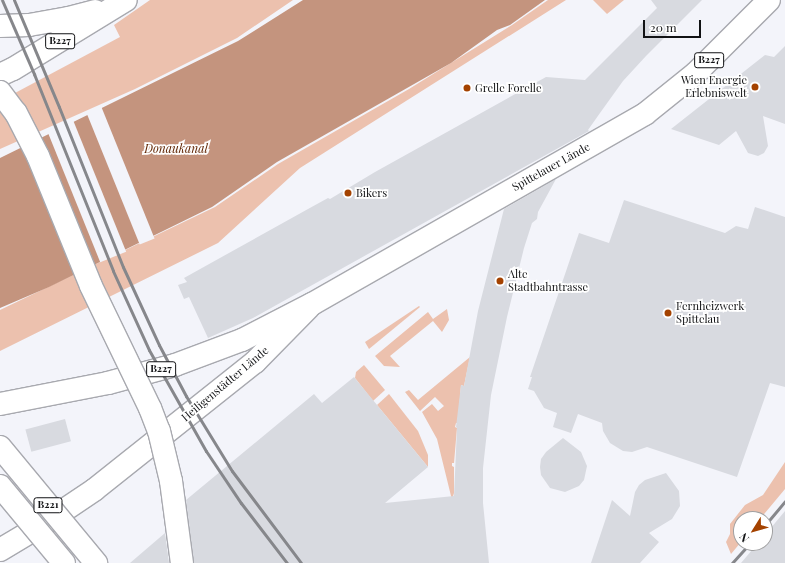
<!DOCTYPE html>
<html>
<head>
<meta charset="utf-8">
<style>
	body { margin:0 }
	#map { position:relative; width:785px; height:563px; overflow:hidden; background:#f3f4fa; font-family:"Playfair Display",serif }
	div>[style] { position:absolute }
	.green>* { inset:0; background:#ecc1ae }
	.water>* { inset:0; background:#c4947e }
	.pier>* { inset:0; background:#f3f4fa; transform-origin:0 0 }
	.building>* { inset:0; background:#d8dae0; transform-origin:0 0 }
	.roads { filter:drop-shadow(1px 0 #a8a9af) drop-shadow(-1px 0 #a8a9af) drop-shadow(0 1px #a8a9af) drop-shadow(0 -1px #a8a9af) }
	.minor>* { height:22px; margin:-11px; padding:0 11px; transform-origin:11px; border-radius:11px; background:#fff }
	.major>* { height:22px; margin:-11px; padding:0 11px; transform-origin:11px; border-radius:11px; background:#fff }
	.rail>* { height:3px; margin:-1.5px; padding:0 1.5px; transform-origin:1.5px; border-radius:1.5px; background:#86878b }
	.bridges { filter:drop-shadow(1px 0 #a8a9af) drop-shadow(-1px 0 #a8a9af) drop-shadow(0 1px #a8a9af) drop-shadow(0 -1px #a8a9af) }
	.major-bridge>* { height:22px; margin:-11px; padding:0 11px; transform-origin:11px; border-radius:11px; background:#fff }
	.highway-bridge>* { height:22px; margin:-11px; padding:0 11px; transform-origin:11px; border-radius:11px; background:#fff }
	.dots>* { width:11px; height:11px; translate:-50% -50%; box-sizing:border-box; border:2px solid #fff; border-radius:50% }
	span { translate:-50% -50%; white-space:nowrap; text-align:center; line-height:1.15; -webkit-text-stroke:3.5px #fff; paint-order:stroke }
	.shield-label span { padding:1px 3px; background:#fff; border:1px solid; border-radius:3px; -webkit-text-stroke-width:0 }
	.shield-label { font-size:10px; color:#111214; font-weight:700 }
	.poi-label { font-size:11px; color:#111214 }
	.right { translate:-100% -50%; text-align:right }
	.left { translate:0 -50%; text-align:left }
	.street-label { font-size:11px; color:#111214 }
	.water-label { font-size:12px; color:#622604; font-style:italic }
	.north { position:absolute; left:733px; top:511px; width:40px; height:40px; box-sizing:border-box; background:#fff; border:1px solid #a0a0a1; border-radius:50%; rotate:233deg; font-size:11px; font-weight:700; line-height:16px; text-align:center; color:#111214 }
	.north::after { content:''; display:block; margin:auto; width:14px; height:18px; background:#a44200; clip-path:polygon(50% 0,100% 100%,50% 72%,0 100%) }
	.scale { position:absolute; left:643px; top:20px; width:58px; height:18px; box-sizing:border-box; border:2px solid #111214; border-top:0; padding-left:5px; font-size:12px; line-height:14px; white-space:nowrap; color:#111214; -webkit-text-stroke:3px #fff; paint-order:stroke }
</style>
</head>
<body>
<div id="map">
	<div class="green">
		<i style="clip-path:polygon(150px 0,293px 0,237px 38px,135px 89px,0 149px,0 101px,120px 37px,114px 25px)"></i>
		<i style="clip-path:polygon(548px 0,566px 0,300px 168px,218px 243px,0 351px,0 310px,215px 207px,278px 164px,409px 89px,512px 25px)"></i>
		<i style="clip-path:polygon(593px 0,624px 0,607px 14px)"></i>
		<i style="clip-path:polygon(419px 306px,420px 307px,369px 349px,365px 342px)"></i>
		<i style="clip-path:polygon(447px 309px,449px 320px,442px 332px,433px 321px,390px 356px,400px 367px,384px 366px,375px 356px,428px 312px,433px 319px)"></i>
		<i style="clip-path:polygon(470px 357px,464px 386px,461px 385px,458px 423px,456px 423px,455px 427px,457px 428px,454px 463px,452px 463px,452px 466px,454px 467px,454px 493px,452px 500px,437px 439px,422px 412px,432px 404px,438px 411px,444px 406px,435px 397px,420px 411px,405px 392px,409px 390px,418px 400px)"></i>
		<i style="clip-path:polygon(364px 365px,385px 390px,373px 401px,355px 378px,356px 372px)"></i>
		<i style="clip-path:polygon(389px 394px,418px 431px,428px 455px,428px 467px,377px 405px)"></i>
		<i style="clip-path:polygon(785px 462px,785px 489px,760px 519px,741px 519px,741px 542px,731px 554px,726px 542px,730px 534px,730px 524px,745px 505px,763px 495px)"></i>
	</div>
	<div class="water">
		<i style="clip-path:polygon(303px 0,545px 0,510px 25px,497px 30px,451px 63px,277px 162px,212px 207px,49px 287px,0 308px,0 158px,238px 41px)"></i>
	</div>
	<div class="pier">
		<i style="left:101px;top:106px;width:143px;height:16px;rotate:68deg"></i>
		<i style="left:73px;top:120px;width:142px;height:28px;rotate:68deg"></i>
	</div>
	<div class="building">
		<i style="clip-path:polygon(651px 0,702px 0,646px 56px,623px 81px,600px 113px,588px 130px,589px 131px,253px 318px,208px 338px,189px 297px,184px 299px,178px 285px,187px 282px,184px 278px,308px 209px,328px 198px,330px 199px,375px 172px,546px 77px,585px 80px,657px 8px)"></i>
		<i style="clip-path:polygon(785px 46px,785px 124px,763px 116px,768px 146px,764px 153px,758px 156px,748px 153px,736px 131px,719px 145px,671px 129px,765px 55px,774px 57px)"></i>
		<i style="clip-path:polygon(556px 179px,538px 212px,537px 219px,532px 223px,524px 248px,507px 317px,491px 395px,483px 468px,483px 503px,489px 563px,194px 563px,186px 500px,314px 394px,322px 403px,354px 377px,428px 467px,385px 503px,454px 496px,457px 428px,456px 427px,461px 385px,464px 386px,478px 311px,504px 209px)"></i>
		<i style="clip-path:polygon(624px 200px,725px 233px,736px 226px,748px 229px,755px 207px,785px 217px,785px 387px,770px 383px,737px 477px,647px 447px,632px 452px,623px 451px,610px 443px,603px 431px,602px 423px,578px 414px,571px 433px,553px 427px,557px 413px,544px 408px,534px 391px,528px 389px,532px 377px,530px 377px,579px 233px,609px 243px)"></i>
		<i style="left:65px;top:419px;width:23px;height:41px;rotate:75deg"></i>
		<i style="clip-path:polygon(563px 438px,581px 452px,587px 466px,584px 480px,579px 486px,565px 492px,550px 488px,541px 475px,540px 467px,541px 459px,546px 452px)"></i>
		<i style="clip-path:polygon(666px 473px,679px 491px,680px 506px,672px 519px,649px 533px,659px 542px,640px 563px,591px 563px,612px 500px,630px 516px,635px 492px,639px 485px,645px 480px)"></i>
		<i style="clip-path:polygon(785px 511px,785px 563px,741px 563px,758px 543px,765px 543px,765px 535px)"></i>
		<i style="clip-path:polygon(165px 533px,169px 563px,130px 563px)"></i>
	</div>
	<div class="roads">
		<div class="minor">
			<i style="left:0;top:550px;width:49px;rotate:-30.8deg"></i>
			<i style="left:42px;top:525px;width:63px;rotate:-33.9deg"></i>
			<i style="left:94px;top:490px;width:206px;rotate:-38.5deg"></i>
			<i style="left:255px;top:362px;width:76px;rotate:-45.5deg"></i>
		</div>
		<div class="major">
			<i style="left:0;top:26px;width:29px;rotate:-2deg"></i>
			<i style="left:29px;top:25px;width:41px;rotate:-9.9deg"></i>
			<i style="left:69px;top:18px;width:27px;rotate:-15deg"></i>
			<i style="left:0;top:75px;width:14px;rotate:-25deg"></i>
			<i style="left:13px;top:69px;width:132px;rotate:-31.4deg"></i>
			<i style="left:0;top:404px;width:110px;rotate:-11deg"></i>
			<i style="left:108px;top:383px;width:69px;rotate:-15deg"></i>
			<i style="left:175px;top:365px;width:72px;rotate:-20.5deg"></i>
			<i style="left:242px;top:340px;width:79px;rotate:-27.2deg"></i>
			<i style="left:312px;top:304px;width:383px;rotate:-29.7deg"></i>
			<i style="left:645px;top:114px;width:65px;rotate:-38.8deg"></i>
			<i style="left:696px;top:73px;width:103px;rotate:-45deg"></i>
		</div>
	</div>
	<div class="rail">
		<i style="left:2px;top:0;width:81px;rotate:66.6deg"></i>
		<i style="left:34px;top:74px;width:212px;rotate:68.1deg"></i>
		<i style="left:113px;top:271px;width:87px;rotate:65.5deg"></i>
		<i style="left:149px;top:350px;width:116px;rotate:60.6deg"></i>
		<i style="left:206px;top:451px;width:63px;rotate:56.1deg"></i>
		<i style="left:241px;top:503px;width:76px;rotate:52.5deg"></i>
		<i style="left:14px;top:0;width:116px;rotate:67.2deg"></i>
		<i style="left:59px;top:107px;width:172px;rotate:68.2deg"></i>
		<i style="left:123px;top:267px;width:86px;rotate:65.2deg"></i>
		<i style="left:159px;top:345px;width:58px;rotate:62.1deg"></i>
		<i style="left:186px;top:396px;width:88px;rotate:58.5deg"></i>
		<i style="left:232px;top:471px;width:115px;rotate:53.1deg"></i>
		<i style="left:765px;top:525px;width:31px;rotate:-50deg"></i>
		<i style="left:732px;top:563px;width:27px;rotate:-48deg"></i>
	</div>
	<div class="bridges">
		<div class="major-bridge">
			<i style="left:0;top:447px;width:151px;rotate:50.4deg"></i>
			<i style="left:0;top:486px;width:100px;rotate:50.3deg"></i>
		</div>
		<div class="highway-bridge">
			<i style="left:0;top:92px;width:26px;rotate:53deg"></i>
			<i style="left:16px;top:113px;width:48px;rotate:62.9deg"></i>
			<i style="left:38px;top:156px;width:140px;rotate:67.8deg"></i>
			<i style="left:91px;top:286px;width:136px;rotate:64.2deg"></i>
			<i style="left:150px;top:408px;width:25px;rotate:69deg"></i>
			<i style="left:159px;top:431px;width:51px;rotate:76.5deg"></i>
			<i style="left:171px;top:481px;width:83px;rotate:82.4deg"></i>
		</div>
	</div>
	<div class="dots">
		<i style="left:755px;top:87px;background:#a44200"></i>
		<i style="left:467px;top:88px;background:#a44200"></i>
		<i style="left:348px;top:193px;background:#a44200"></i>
		<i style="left:500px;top:281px;background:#a44200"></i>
		<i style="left:668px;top:313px;background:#a44200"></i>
	</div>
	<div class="shield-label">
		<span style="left:60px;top:41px">B227</span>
		<span style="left:709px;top:60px">B227</span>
		<span style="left:161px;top:369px">B227</span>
		<span style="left:48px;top:505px">B221</span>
	</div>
	<div class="poi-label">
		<span class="right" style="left:747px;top:87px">Wien Energie<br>Erlebniswelt</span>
		<span class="left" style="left:475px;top:88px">Grelle Forelle</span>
		<span class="left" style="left:356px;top:193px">Bikers</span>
		<span class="left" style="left:508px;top:281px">Alte<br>Stadtbahntrasse</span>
		<span class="left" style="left:676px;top:313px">Fernheizwerk<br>Spittelau</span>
	</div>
	<div class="street-label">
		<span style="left:551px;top:167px;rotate:-29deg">Spittelauer Lände</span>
		<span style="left:225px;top:384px;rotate:-40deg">Heiligenstädter Lände</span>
	</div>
	<div class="water-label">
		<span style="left:176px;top:149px">Donaukanal</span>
	</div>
	<div class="north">N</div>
	<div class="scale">20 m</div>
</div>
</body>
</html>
